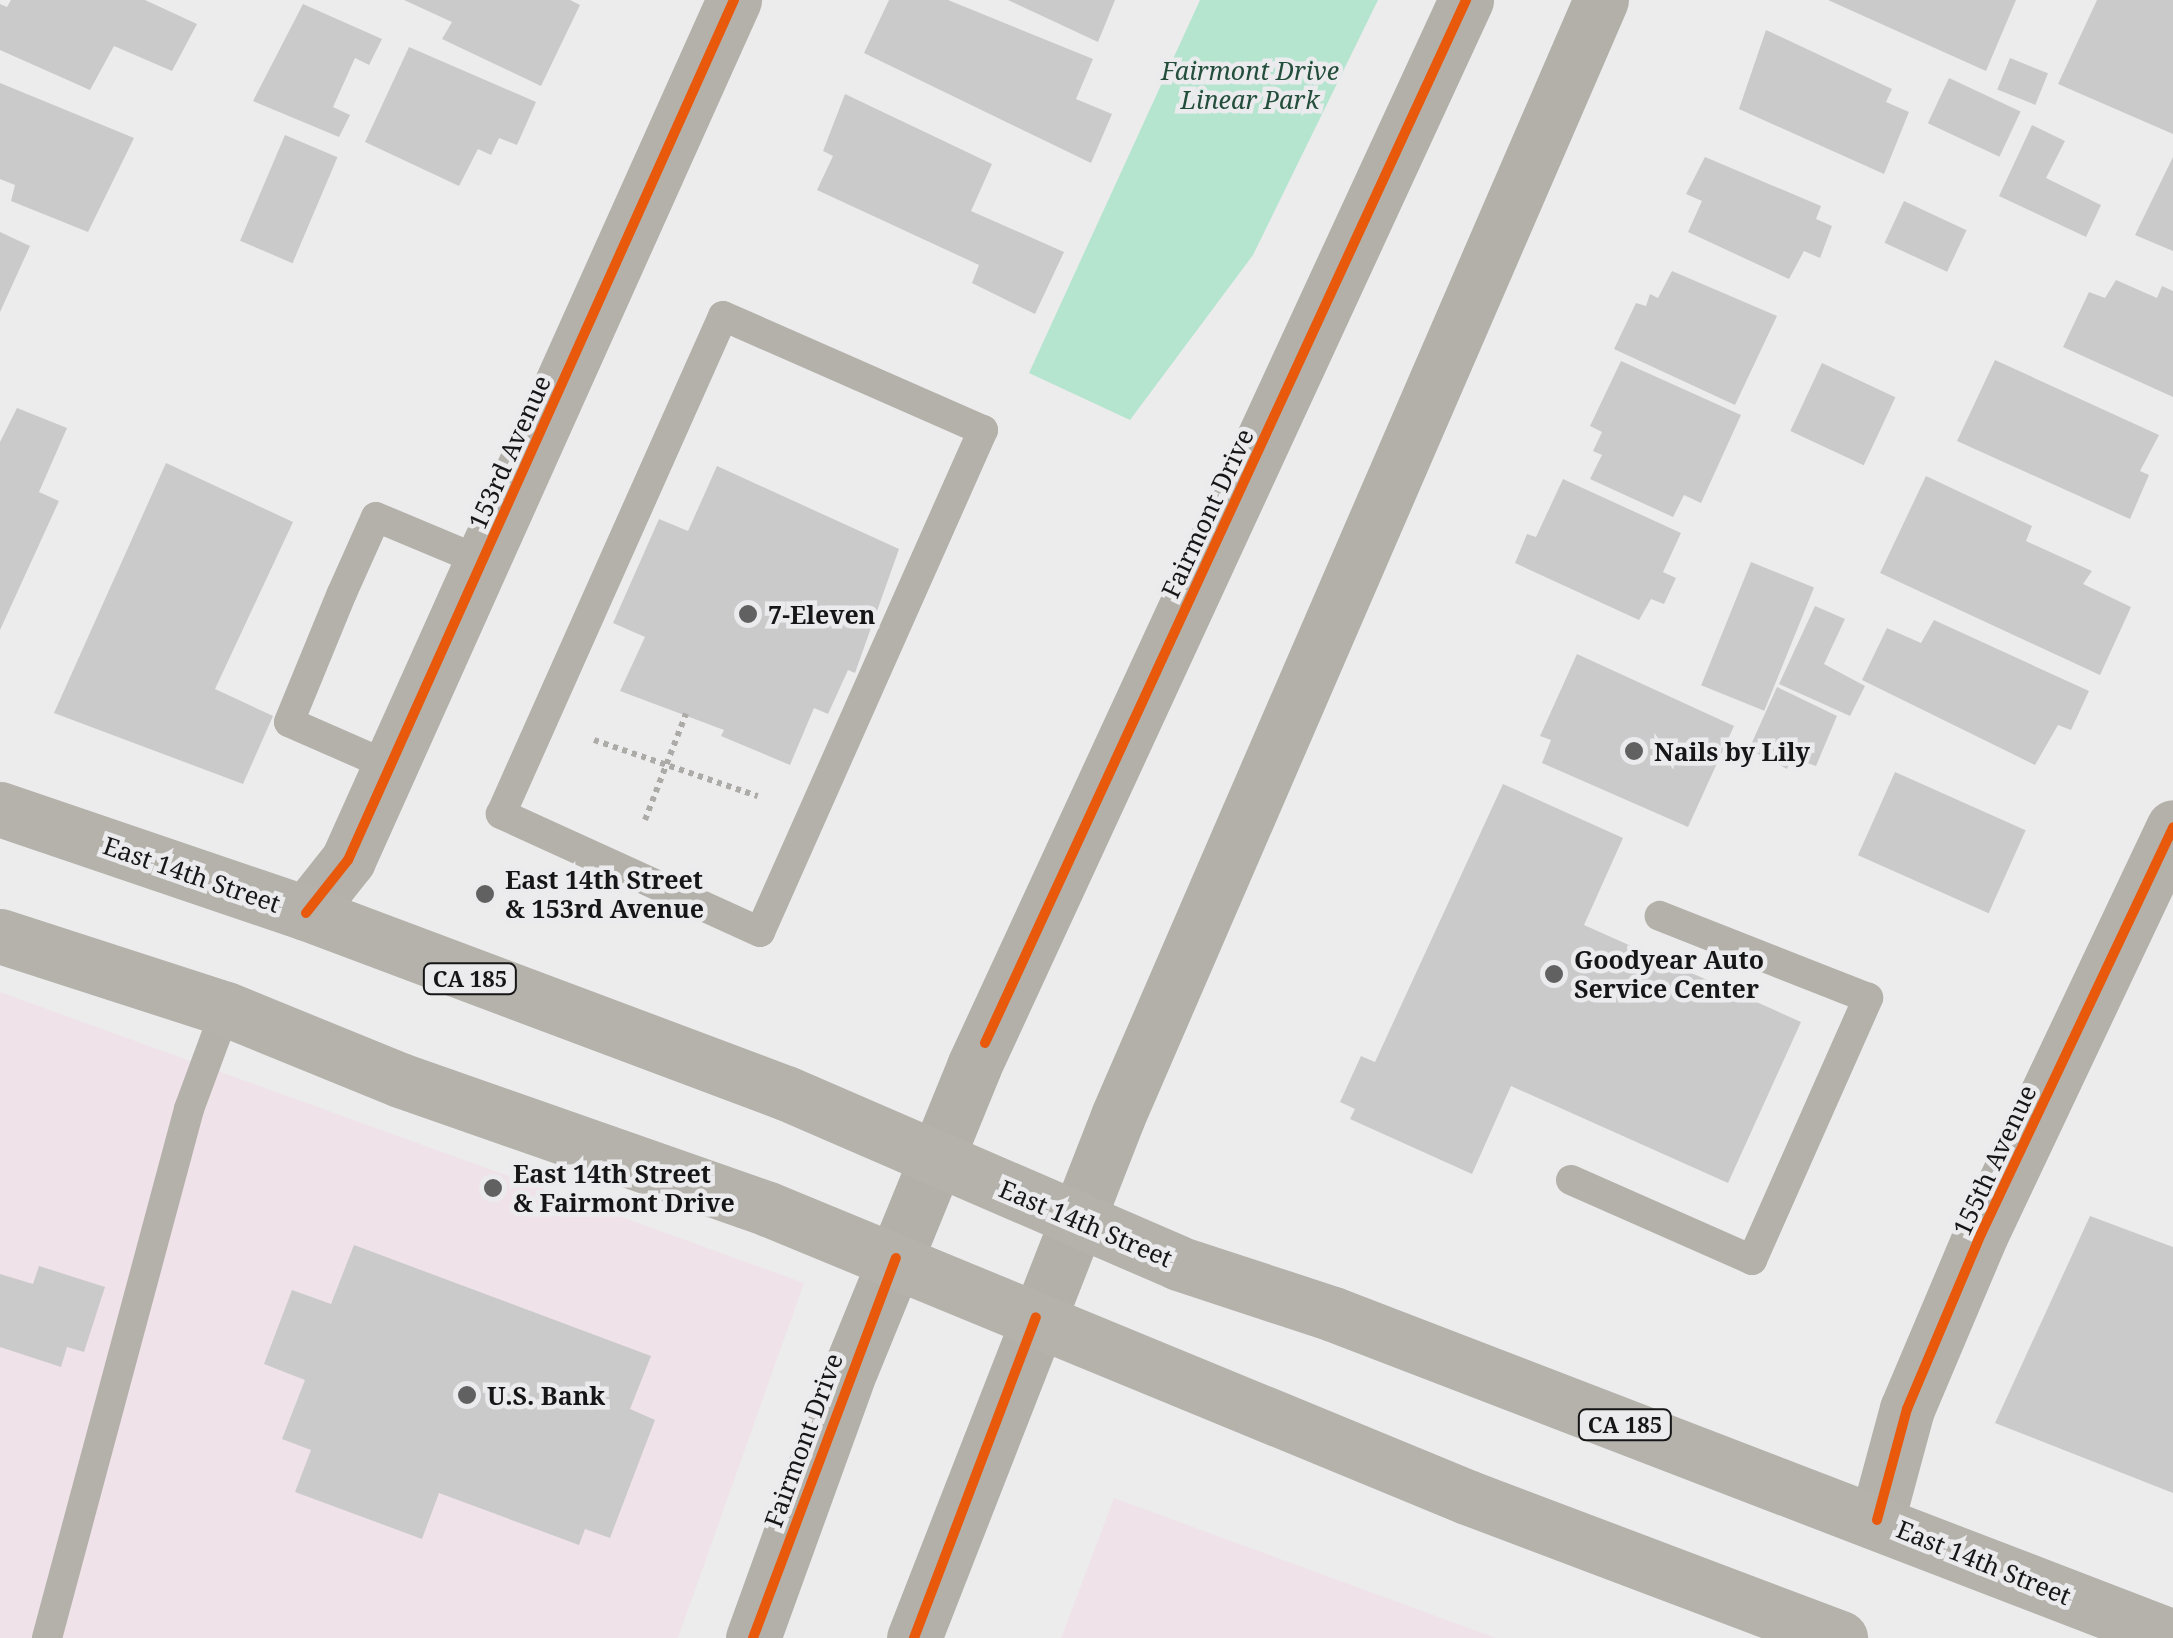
<!DOCTYPE html>
<html>
<head>
<meta charset="utf-8">
<style>
	body { margin:0 }
	#map { position:relative; width:2173px; height:1638px; overflow:hidden; background:#ececed; font-family:"Noto Serif",serif }
	div>[style] { position:absolute }
	.commercial>* { inset:0; background:#efe2e9 }
	.green>* { inset:0; background:#b5e4cf }
	.building>* { inset:0; background:#cacacb; transform-origin:0 0 }
	.path>* { height:6px; margin-top:-3px; transform-origin:0; background:repeating-linear-gradient(90deg,#adaba7 0 5px,transparent 0 10px) }
	.service>* { height:30px; margin:-15px; padding:0 15px; transform-origin:15px; border-radius:15px; background:#b4b0aa }
	.minor>* { height:55px; margin:-27.5px; padding:0 27.5px; transform-origin:27.5px; border-radius:27.5px; background:#b4b0aa }
	.secondary>* { height:55px; margin:-27.5px; padding:0 27.5px; transform-origin:27.5px; border-radius:27.5px; background:#b2b0a9 }
	.primary>* { height:55px; margin:-27.5px; padding:0 27.5px; transform-origin:27.5px; border-radius:27.5px; background:#b5b2ac }
	.cycleway>* { height:10px; margin:-5px; padding:0 5px; transform-origin:5px; border-radius:5px; background:#e8590c }
	.dots>* { width:28px; height:28px; translate:-50% -50%; box-sizing:border-box; border:5px solid #ebebee; border-radius:50% }
	span { translate:-50% -50%; white-space:nowrap; text-align:center; line-height:1.15; -webkit-text-stroke:9px #ebebee; paint-order:stroke }
	.shield-label span { padding:2px 8px; background:#ebebee; border:2px solid; border-radius:8px; -webkit-text-stroke-width:0 }
	.shield-label { font-size:22px; color:#161617; font-weight:700 }
	.park-label { font-size:25px; color:#244e3c; font-style:italic }
	.street-label { font-size:25px; color:#161617 }
	.poi-label { font-size:25px; color:#161617; font-weight:700 }
	.left { translate:0 -50%; text-align:left }
</style>
</head>
<body>
<div id="map">
	<div class="commercial">
		<i style="clip-path:polygon(0 992px,804px 1283px,678px 1638px,0 1638px)"></i>
		<i style="clip-path:polygon(1114px 1498px,1496px 1638px,1061px 1638px)"></i>
	</div>
	<div class="green">
		<i style="clip-path:polygon(1200px 0,1378px 0,1253px 255px,1130px 420px,1029px 373px)"></i>
	</div>
	<div class="building">
		<i style="clip-path:polygon(11px 0,145px 0,197px 24px,172px 71px,114px 46px,90px 90px,0 50px,0 4px,7px 7px)"></i>
		<i style="clip-path:polygon(404px 0,570px 0,580px 5px,541px 86px,442px 39px,452px 22px)"></i>
		<i style="clip-path:polygon(889px 0,948px 0,1093px 59px,1076px 99px,1112px 114px,1091px 163px,864px 53px)"></i>
		<i style="clip-path:polygon(1008px 0,1115px 0,1098px 42px)"></i>
		<i style="clip-path:polygon(1828px 0,2016px 0,1986px 71px)"></i>
		<i style="clip-path:polygon(2097px 0,2173px 0,2173px 134px,2058px 84px)"></i>
		<i style="clip-path:polygon(303px 4px,382px 39px,369px 65px,355px 58px,333px 107px,350px 115px,339px 137px,253px 101px)"></i>
		<i style="clip-path:polygon(1766px 30px,1892px 89px,1886px 102px,1909px 112px,1884px 174px,1739px 109px)"></i>
		<i style="clip-path:polygon(409px 47px,536px 102px,517px 145px,499px 138px,491px 155px,478px 149px,459px 186px,365px 142px)"></i>
		<i style="left:2010px;top:58px;width:41px;height:34px;rotate:22deg"></i>
		<i style="left:1949px;top:78px;width:79px;height:50px;rotate:25deg"></i>
		<i style="clip-path:polygon(0 83px,134px 138px,88px 232px,11px 201px,15px 185px,0 179px)"></i>
		<i style="clip-path:polygon(845px 94px,992px 164px,971px 211px,1064px 252px,1035px 314px,972px 283px,979px 265px,817px 190px,833px 156px,823px 151px)"></i>
		<i style="clip-path:polygon(2032px 125px,2065px 141px,2046px 178px,2101px 205px,2086px 237px,1999px 196px)"></i>
		<i style="left:285px;top:135px;width:57px;height:115px;rotate:23deg"></i>
		<i style="clip-path:polygon(1705px 157px,1821px 206px,1816px 219px,1832px 226px,1820px 258px,1804px 251px,1789px 279px,1688px 232px,1702px 201px,1686px 194px)"></i>
		<i style="clip-path:polygon(2173px 157px,2173px 251px,2135px 235px)"></i>
		<i style="left:1904px;top:201px;width:69px;height:46px;rotate:25deg"></i>
		<i style="clip-path:polygon(0 232px,30px 246px,0 312px)"></i>
		<i style="clip-path:polygon(1672px 271px,1777px 316px,1735px 405px,1614px 349px,1636px 303px,1646px 306px,1650px 294px,1658px 298px)"></i>
		<i style="clip-path:polygon(2116px 280px,2157px 298px,2162px 286px,2173px 291px,2173px 397px,2063px 347px,2089px 292px,2105px 298px)"></i>
		<i style="clip-path:polygon(1995px 360px,2159px 435px,2140px 471px,2149px 475px,2130px 519px,1957px 441px)"></i>
		<i style="clip-path:polygon(1621px 361px,1741px 415px,1701px 503px,1684px 495px,1673px 517px,1590px 479px,1602px 455px,1593px 451px,1602px 432px,1590px 426px)"></i>
		<i style="left:1822px;top:363px;width:81px;height:75px;rotate:25deg"></i>
		<i style="clip-path:polygon(17px 408px,67px 428px,39px 492px,59px 501px,0 630px,0 442px)"></i>
		<i style="clip-path:polygon(166px 463px,293px 522px,215px 689px,273px 716px,243px 784px,54px 713px)"></i>
		<i style="clip-path:polygon(717px 466px,899px 549px,855px 673px,848px 670px,828px 714px,814px 708px,790px 765px,721px 736px,724px 730px,620px 691px,645px 637px,613px 623px,659px 519px,688px 531px)"></i>
		<i style="clip-path:polygon(1926px 476px,2032px 526px,2026px 541px,2092px 571px,2083px 584px,2131px 607px,2100px 675px,1880px 573px)"></i>
		<i style="clip-path:polygon(1563px 479px,1681px 533px,1663px 572px,1676px 578px,1664px 604px,1651px 599px,1639px 620px,1515px 563px,1527px 534px,1536px 537px)"></i>
		<i style="left:1751px;top:562px;width:68px;height:133px;rotate:22deg"></i>
		<i style="clip-path:polygon(1815px 606px,1845px 619px,1824px 664px,1865px 686px,1850px 716px,1779px 684px)"></i>
		<i style="clip-path:polygon(1934px 620px,2089px 691px,2071px 730px,2058px 725px,2035px 765px,1862px 680px,1887px 628px,1921px 643px)"></i>
		<i style="clip-path:polygon(1577px 654px,1734px 726px,1688px 827px,1542px 763px,1551px 740px,1540px 736px)"></i>
		<i style="clip-path:polygon(1777px 687px,1837px 716px,1816px 766px,1792px 758px,1787px 769px,1749px 749px)"></i>
		<i style="left:1895px;top:772px;width:143px;height:91px;rotate:24deg"></i>
		<i style="clip-path:polygon(1503px 784px,1623px 838px,1584px 925px,1801px 1022px,1728px 1183px,1511px 1086px,1472px 1174px,1350px 1119px,1355px 1109px,1340px 1102px,1361px 1056px,1375px 1062px)"></i>
		<i style="clip-path:polygon(2090px 1216px,2173px 1247px,2173px 1493px,1995px 1423px)"></i>
		<i style="clip-path:polygon(354px 1245px,651px 1356px,630px 1409px,655px 1420px,610px 1538px,585px 1529px,579px 1545px,439px 1493px,422px 1539px,295px 1492px,311px 1450px,282px 1439px,305px 1380px,264px 1364px,292px 1290px,331px 1304px)"></i>
		<i style="clip-path:polygon(39px 1266px,105px 1287px,84px 1352px,67px 1347px,61px 1367px,0 1347px,0 1274px,33px 1284px)"></i>
	</div>
	<div class="path">
		<i style="left:594px;top:740px;width:173px;rotate:18.9deg"></i>
		<i style="left:645px;top:820px;width:114px;rotate:-68.9deg"></i>
	</div>
	<div class="service">
		<i style="left:723px;top:316px;width:284px;rotate:23.7deg"></i>
		<i style="left:983px;top:430px;width:549px;rotate:113.95deg"></i>
		<i style="left:760px;top:932px;width:285px;rotate:-155.5deg"></i>
		<i style="left:501px;top:814px;width:545px;rotate:-65.97deg"></i>
		<i style="left:389px;top:766px;width:109px;rotate:-156.3deg"></i>
		<i style="left:289px;top:722px;width:139px;rotate:-67.7deg"></i>
		<i style="left:342px;top:593px;width:83px;rotate:-65.9deg"></i>
		<i style="left:376px;top:517px;width:114px;rotate:22.7deg"></i>
		<i style="left:1571px;top:1180px;width:198px;rotate:23.8deg"></i>
		<i style="left:1752px;top:1260px;width:287px;rotate:-66.1deg"></i>
		<i style="left:1868px;top:998px;width:224px;rotate:-158.5deg"></i>
		<i style="left:47px;top:1638px;width:548px;rotate:-74.97deg"></i>
		<i style="left:189px;top:1109px;width:107px;rotate:-69.7deg"></i>
	</div>
	<div class="minor">
		<i style="left:306px;top:913px;width:68px;rotate:-51.6deg"></i>
		<i style="left:348px;top:860px;width:943px;rotate:-65.83deg"></i>
		<i style="left:1877px;top:1520px;width:115px;rotate:-74.9deg"></i>
		<i style="left:1907px;top:1409px;width:190px;rotate:-67.1deg"></i>
		<i style="left:1981px;top:1234px;width:450px;rotate:-64.7deg"></i>
	</div>
	<div class="secondary">
		<i style="left:753px;top:1638px;width:287px;rotate:-70.1deg"></i>
		<i style="left:851px;top:1368px;width:326px;rotate:-67.8deg"></i>
		<i style="left:974px;top:1066px;width:1174px;rotate:-65.22deg"></i>
		<i style="left:914px;top:1638px;width:560px;rotate:-68.65deg"></i>
		<i style="left:1118px;top:1116px;width:1216px;rotate:-66.6deg"></i>
	</div>
	<div class="primary">
		<i style="left:0;top:809px;width:323px;rotate:18.8deg"></i>
		<i style="left:306px;top:913px;width:513px;rotate:20.56deg"></i>
		<i style="left:786px;top:1093px;width:427px;rotate:23.4deg"></i>
		<i style="left:1178px;top:1263px;width:163px;rotate:18.2deg"></i>
		<i style="left:1333px;top:1314px;width:900px;rotate:21.03deg"></i>
		<i style="left:0;top:936px;width:237px;rotate:17.9deg"></i>
		<i style="left:226px;top:1009px;width:188px;rotate:22.2deg"></i>
		<i style="left:400px;top:1080px;width:390px;rotate:19.3deg"></i>
		<i style="left:768px;top:1209px;width:756px;rotate:22.39deg"></i>
		<i style="left:1467px;top:1497px;width:399px;rotate:20.7deg"></i>
	</div>
	<div class="cycleway">
		<i style="left:306px;top:913px;width:68px;rotate:-51.6deg"></i>
		<i style="left:348px;top:860px;width:943px;rotate:-65.83deg"></i>
		<i style="left:985px;top:1043px;width:1149px;rotate:-65.24deg"></i>
		<i style="left:1877px;top:1520px;width:115px;rotate:-74.9deg"></i>
		<i style="left:1907px;top:1409px;width:190px;rotate:-67.1deg"></i>
		<i style="left:1981px;top:1234px;width:450px;rotate:-64.7deg"></i>
		<i style="left:753px;top:1638px;width:406px;rotate:-69.4deg"></i>
		<i style="left:914px;top:1638px;width:343px;rotate:-69.2deg"></i>
	</div>
	<div class="dots">
		<i style="left:748px;top:614px;background:#616162"></i>
		<i style="left:1634px;top:751px;background:#616162"></i>
		<i style="left:485px;top:894px;background:#616162"></i>
		<i style="left:1554px;top:974px;background:#616162"></i>
		<i style="left:493px;top:1188px;background:#616162"></i>
		<i style="left:467px;top:1395px;background:#616162"></i>
	</div>
	<div class="shield-label">
		<span style="left:470px;top:979px">CA 185</span>
		<span style="left:1625px;top:1425px">CA 185</span>
	</div>
	<div class="park-label">
		<span style="left:1250px;top:85px">Fairmont Drive<br>Linear Park</span>
	</div>
	<div class="street-label">
		<span style="left:509px;top:452px;rotate:-66deg">153rd Avenue</span>
		<span style="left:1207px;top:513px;rotate:-65deg">Fairmont Drive</span>
		<span style="left:192px;top:874px;rotate:19deg">East 14th Street</span>
		<span style="left:1994px;top:1160px;rotate:-65deg">155th Avenue</span>
		<span style="left:1086px;top:1223px;rotate:23deg">East 14th Street</span>
		<span style="left:803px;top:1440px;rotate:-70deg">Fairmont Drive</span>
		<span style="left:1984px;top:1562px;rotate:22deg">East 14th Street</span>
	</div>
	<div class="poi-label">
		<span class="left" style="left:768px;top:614px">7-Eleven</span>
		<span class="left" style="left:1654px;top:751px">Nails by Lily</span>
		<span class="left" style="left:505px;top:894px">East 14th Street<br>&amp; 153rd Avenue</span>
		<span class="left" style="left:1574px;top:974px">Goodyear Auto<br>Service Center</span>
		<span class="left" style="left:513px;top:1188px">East 14th Street<br>&amp; Fairmont Drive</span>
		<span class="left" style="left:487px;top:1395px">U.S. Bank</span>
	</div>
</div>
</body>
</html>
